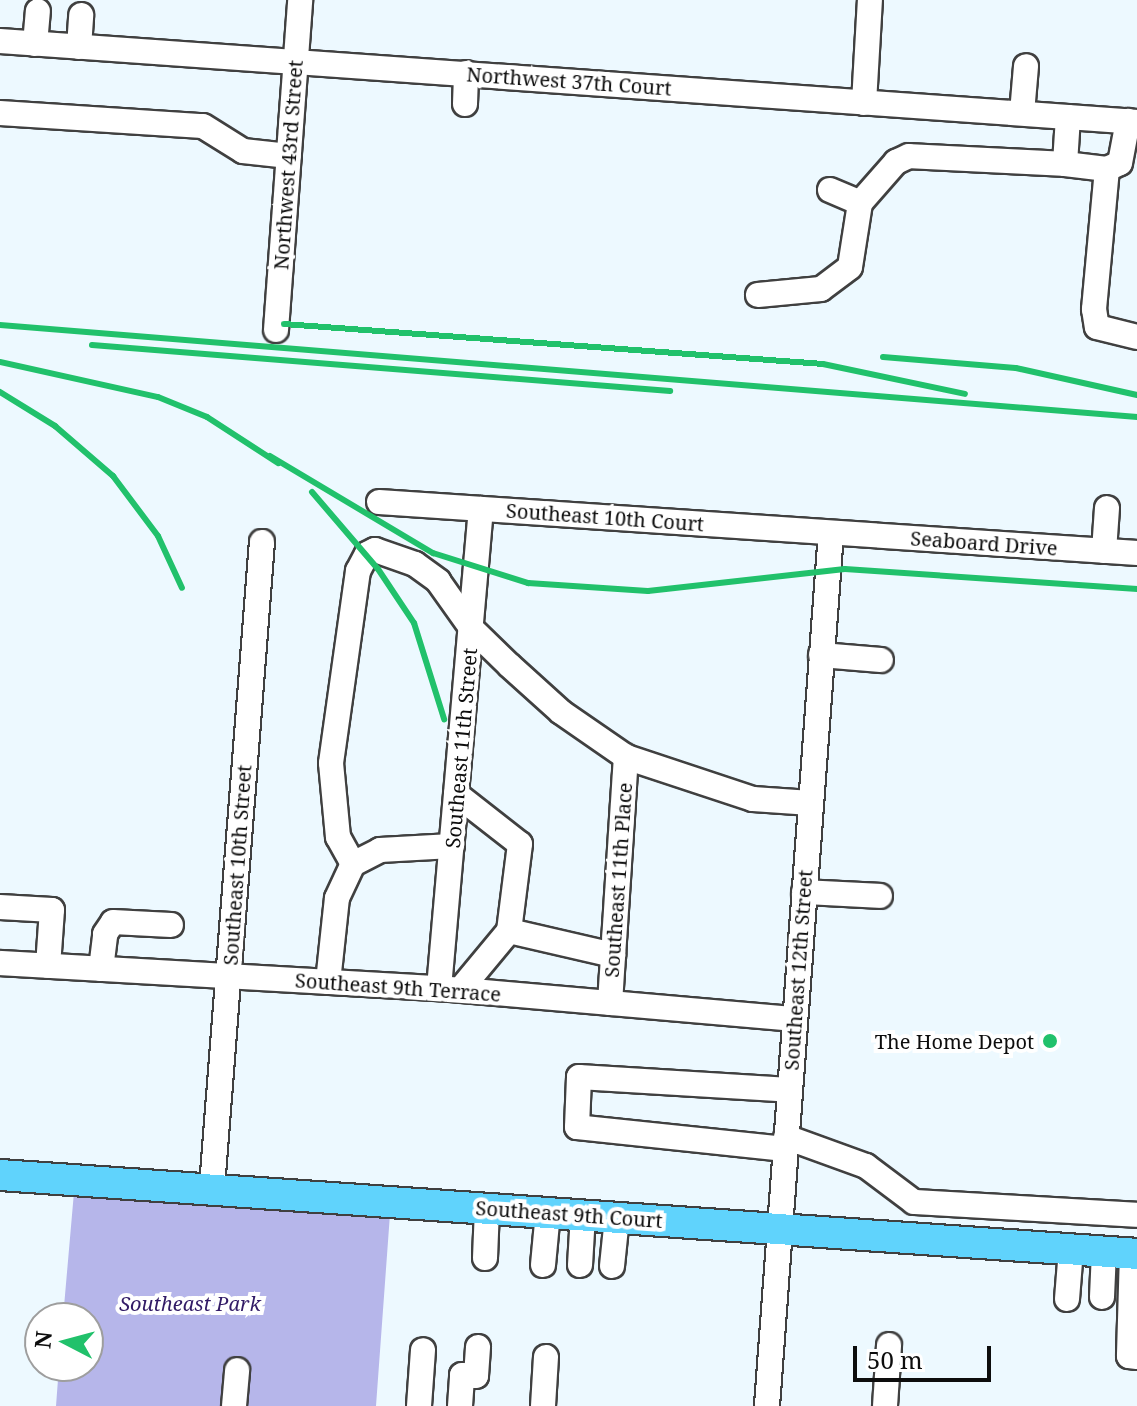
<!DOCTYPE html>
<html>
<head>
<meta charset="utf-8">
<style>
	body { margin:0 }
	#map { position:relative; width:1137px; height:1406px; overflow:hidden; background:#edf9ff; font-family:"Noto Serif",serif }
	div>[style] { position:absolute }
	.green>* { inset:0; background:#b6b6ea }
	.roads { filter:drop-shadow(2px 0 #404040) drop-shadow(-2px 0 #404040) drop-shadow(0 2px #404040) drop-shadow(0 -2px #404040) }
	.minor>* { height:24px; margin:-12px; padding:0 12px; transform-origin:12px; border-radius:12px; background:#fff }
	.major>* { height:30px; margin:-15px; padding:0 15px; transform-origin:15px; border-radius:15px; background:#60d3fc }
	.rail>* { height:6px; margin:-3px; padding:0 3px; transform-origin:3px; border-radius:3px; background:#21c16b }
	.dots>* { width:22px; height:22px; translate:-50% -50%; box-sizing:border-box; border:4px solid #fff; border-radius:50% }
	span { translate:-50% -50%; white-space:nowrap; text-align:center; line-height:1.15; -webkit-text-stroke:8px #fff; paint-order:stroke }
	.street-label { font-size:20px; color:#0d0d0d }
	.poi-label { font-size:20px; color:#0d0d0d }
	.right { translate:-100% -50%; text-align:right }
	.park-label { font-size:20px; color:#321b66; font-style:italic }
	.north { position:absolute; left:24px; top:1302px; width:80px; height:80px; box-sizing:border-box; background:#fff; border:2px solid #9e9e9e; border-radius:50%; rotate:276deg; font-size:22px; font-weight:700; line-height:32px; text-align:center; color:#0d0d0d }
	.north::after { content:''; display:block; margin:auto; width:28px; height:36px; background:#21c16b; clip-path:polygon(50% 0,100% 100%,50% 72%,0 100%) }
	.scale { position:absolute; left:853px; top:1346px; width:138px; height:36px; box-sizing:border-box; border:4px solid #0d0d0d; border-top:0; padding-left:10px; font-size:24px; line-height:28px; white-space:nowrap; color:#0d0d0d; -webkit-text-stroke:6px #fff; paint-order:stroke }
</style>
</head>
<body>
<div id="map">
	<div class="green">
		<i style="clip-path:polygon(74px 1192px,390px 1214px,376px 1406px,56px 1406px,59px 1366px,88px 1366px,88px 1318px,63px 1318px)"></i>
	</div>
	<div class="roads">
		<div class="minor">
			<i style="left:0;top:41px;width:1140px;rotate:4.07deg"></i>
			<i style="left:35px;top:44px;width:33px;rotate:-85deg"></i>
			<i style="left:79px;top:47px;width:32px;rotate:-86deg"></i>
			<i style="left:864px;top:103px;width:103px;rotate:-86.7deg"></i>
			<i style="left:465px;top:104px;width:31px;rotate:-88deg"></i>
			<i style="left:0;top:113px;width:203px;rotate:3.7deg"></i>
			<i style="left:203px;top:126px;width:47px;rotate:32deg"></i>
			<i style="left:243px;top:151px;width:46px;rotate:6.2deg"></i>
			<i style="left:1022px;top:113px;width:47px;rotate:-85.1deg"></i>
			<i style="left:1068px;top:117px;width:47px;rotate:93.7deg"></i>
			<i style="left:1065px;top:164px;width:42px;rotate:6.8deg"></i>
			<i style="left:1107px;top:169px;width:14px;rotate:-25deg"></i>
			<i style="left:1120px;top:163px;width:43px;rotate:-79.2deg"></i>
			<i style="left:1107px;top:169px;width:141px;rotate:95.3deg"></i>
			<i style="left:1094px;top:309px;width:18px;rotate:81deg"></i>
			<i style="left:1097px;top:327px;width:41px;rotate:14deg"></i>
			<i style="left:830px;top:190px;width:33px;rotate:23deg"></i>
			<i style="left:758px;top:295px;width:63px;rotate:-5.4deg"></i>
			<i style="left:821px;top:289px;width:36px;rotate:-37deg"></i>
			<i style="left:850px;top:267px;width:65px;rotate:-81.1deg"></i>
			<i style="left:860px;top:203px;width:55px;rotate:-48.7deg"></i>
			<i style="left:896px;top:162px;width:14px;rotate:-25deg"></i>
			<i style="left:909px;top:156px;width:156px;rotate:2.9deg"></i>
			<i style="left:276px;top:330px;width:331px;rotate:-85.8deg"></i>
			<i style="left:379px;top:502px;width:760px;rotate:3.85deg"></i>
			<i style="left:1104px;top:551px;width:43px;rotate:-86deg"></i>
			<i style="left:821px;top:655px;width:60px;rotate:4.8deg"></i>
			<i style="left:456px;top:794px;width:81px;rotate:38deg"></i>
			<i style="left:520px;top:844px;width:88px;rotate:97.2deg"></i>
			<i style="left:353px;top:864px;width:31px;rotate:-119deg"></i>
			<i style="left:338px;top:837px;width:74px;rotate:-95.4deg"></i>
			<i style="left:331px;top:763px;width:194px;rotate:-82deg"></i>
			<i style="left:358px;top:571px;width:19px;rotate:-62deg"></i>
			<i style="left:367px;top:554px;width:9px;rotate:-27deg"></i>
			<i style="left:375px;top:550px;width:42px;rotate:19.3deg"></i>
			<i style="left:415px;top:564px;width:29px;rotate:36deg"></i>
			<i style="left:438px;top:581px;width:59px;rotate:54.7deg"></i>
			<i style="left:472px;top:629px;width:52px;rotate:44.2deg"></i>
			<i style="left:509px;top:665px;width:70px;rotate:42.1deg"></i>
			<i style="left:561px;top:712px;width:79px;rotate:34.7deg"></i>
			<i style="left:626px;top:757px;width:134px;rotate:18.3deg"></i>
			<i style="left:753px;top:799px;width:58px;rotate:3.9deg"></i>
			<i style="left:804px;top:892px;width:76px;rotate:3deg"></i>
			<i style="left:0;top:907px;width:52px;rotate:3.3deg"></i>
			<i style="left:52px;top:910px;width:56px;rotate:94.1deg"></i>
			<i style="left:0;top:963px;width:440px;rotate:3.3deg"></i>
			<i style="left:439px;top:988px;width:357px;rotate:5deg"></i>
			<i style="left:101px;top:969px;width:35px;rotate:-83deg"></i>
			<i style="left:105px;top:934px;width:14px;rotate:-56deg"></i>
			<i style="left:113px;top:922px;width:58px;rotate:3deg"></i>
			<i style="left:328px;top:982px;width:84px;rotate:-83.9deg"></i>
			<i style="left:337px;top:898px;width:38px;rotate:-65deg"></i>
			<i style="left:353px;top:864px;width:30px;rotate:-27deg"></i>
			<i style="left:380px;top:850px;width:72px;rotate:-3.2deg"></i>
			<i style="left:439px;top:988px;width:481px;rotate:-85deg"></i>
			<i style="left:460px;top:990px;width:77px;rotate:-50.3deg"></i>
			<i style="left:509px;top:931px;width:107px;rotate:13deg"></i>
			<i style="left:610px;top:1003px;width:247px;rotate:-86.3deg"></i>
			<i style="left:786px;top:1137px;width:85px;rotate:19.9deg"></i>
			<i style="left:866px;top:1166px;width:60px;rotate:36.9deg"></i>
			<i style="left:914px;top:1202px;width:223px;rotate:3.3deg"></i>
			<i style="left:785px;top:1149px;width:209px;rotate:-174deg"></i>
			<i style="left:577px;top:1127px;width:50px;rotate:-87.7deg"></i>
			<i style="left:579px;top:1077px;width:211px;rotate:3.5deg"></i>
			<i style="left:212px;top:1187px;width:647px;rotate:-85.57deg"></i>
			<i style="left:1132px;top:1253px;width:103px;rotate:91.7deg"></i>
			<i style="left:1129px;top:1356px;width:8px;rotate:7deg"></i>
			<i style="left:485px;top:1258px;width:50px;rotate:-87.7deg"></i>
			<i style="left:543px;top:1265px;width:53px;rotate:-84.6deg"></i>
			<i style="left:580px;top:1265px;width:50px;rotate:-86.6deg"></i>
			<i style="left:612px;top:1266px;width:48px;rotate:-84.1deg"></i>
			<i style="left:1102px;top:1297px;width:46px;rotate:-87.5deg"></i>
			<i style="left:1067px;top:1299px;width:50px;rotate:-85.4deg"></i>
			<i style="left:234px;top:1406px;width:36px;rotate:-85deg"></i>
			<i style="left:419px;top:1406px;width:56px;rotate:-85.9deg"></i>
			<i style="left:460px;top:1406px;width:31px;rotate:-86deg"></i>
			<i style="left:462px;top:1375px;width:14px;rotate:4deg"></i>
			<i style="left:476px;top:1376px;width:29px;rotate:-86deg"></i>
			<i style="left:543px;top:1406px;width:49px;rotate:-86.5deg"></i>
			<i style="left:767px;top:1406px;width:875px;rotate:-85.81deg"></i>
			<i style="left:885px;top:1406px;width:61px;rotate:-86.2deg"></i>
		</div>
		<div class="major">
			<i style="left:0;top:1175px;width:1140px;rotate:3.97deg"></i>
		</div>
	</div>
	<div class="rail">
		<i style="left:284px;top:324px;width:540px;rotate:4.24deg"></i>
		<i style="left:823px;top:364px;width:145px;rotate:11.9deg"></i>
		<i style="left:0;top:325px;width:1141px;rotate:4.63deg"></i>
		<i style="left:92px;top:345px;width:580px;rotate:4.55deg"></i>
		<i style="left:883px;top:357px;width:133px;rotate:4.7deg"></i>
		<i style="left:1016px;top:368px;width:124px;rotate:12.6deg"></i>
		<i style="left:0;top:362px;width:162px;rotate:12.5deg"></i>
		<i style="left:158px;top:397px;width:53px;rotate:22.2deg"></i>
		<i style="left:207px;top:417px;width:85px;rotate:32.9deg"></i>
		<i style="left:0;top:392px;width:65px;rotate:31.7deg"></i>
		<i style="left:55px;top:426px;width:77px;rotate:40.8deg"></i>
		<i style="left:113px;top:476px;width:75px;rotate:53.1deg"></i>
		<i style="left:158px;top:536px;width:57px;rotate:65.2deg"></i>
		<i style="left:270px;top:456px;width:190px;rotate:30.8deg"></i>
		<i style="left:433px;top:553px;width:100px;rotate:17.5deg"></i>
		<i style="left:528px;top:583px;width:120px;rotate:3.8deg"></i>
		<i style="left:648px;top:591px;width:198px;rotate:-6.4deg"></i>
		<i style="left:845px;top:569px;width:293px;rotate:3.9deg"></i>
		<i style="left:312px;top:492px;width:101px;rotate:49.4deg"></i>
		<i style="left:378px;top:569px;width:65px;rotate:56.3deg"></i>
		<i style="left:414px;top:623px;width:101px;rotate:72.6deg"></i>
	</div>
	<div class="dots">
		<i style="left:1050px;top:1041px;background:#21c16b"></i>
	</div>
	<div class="street-label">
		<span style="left:569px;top:81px;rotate:4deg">Northwest 37th Court</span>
		<span style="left:288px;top:165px;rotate:-86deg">Northwest 43rd Street</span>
		<span style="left:605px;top:517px;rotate:4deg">Southeast 10th Court</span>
		<span style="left:984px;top:543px;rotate:4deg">Seaboard Drive</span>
		<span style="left:461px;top:748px;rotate:-85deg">Southeast 11th Street</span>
		<span style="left:237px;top:865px;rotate:-86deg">Southeast 10th Street</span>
		<span style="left:618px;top:880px;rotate:-86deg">Southeast 11th Place</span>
		<span style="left:798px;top:970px;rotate:-86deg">Southeast 12th Street</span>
		<span style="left:398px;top:987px;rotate:4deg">Southeast 9th Terrace</span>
		<span style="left:569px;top:1214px;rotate:4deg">Southeast 9th Court</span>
	</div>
	<div class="poi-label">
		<span class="right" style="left:1034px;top:1041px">The Home Depot</span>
	</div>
	<div class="park-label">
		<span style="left:190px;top:1303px">Southeast Park</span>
	</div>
	<div class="north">N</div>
	<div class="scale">50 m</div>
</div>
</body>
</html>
